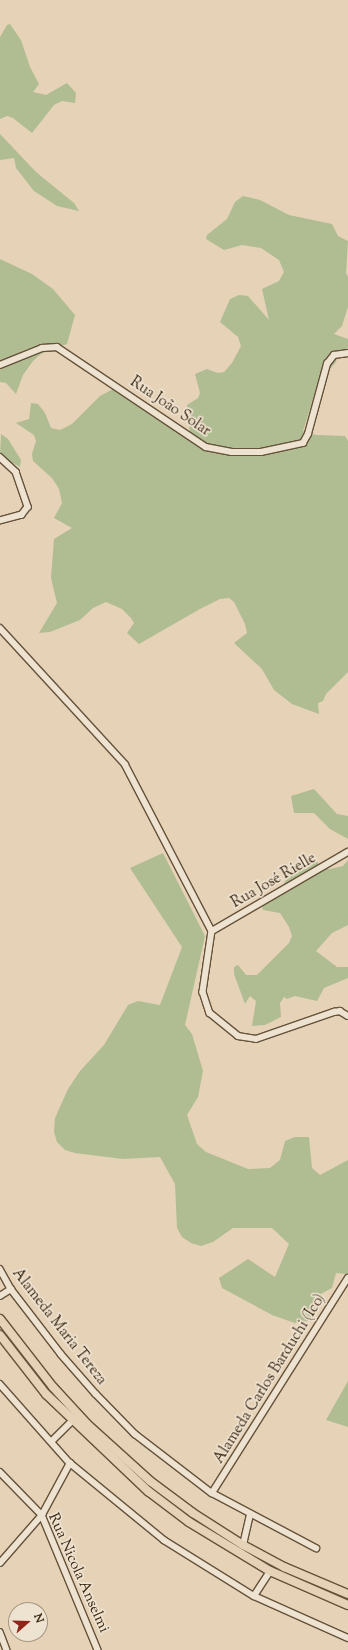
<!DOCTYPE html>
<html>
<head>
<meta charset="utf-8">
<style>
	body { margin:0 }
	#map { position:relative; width:348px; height:1650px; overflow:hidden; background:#e5d2b7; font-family:"Sorts Mill Goudy",serif }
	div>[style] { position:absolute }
	.green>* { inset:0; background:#b0bd92 }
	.roads { filter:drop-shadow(1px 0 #65523a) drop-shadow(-1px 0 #65523a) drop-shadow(0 1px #65523a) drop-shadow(0 -1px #65523a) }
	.street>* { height:5.5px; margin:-2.75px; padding:0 2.75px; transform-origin:2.75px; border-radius:2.75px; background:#eee2d0 }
	.primary>* { height:8px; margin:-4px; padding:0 4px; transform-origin:4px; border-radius:4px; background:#e5d2b7 }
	span { translate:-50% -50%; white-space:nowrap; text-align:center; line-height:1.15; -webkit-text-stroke:3.5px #eee2d0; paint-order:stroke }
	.street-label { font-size:15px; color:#3a2711 }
	.north { position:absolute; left:8px; top:1602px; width:40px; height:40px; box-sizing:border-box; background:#eee2d0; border:1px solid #a69784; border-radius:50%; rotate:70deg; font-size:11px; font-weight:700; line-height:16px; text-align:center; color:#3a2711 }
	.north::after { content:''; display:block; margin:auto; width:14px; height:18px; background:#8f2418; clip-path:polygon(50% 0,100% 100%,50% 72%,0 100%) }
</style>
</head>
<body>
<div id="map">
	<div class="green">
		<i style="clip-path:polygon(10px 24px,21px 40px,30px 67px,39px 84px,33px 92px,46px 95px,67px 83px,76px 93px,75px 103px,62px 101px,54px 105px,32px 133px,13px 118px,7px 116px,0 119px,0 37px,7px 25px)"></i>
		<i style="clip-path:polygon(0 134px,36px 172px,74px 203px,79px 211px,57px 206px,34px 191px,16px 168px,14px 158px,0 160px)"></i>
		<i style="clip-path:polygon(243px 196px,260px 200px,289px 215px,332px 224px,338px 236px,348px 241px,346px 273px,348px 277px,348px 307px,342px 326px,334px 334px,348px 339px,348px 347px,347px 350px,332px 354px,337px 358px,336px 362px,318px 383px,303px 431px,316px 435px,345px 436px,348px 441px,348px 672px,326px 694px,323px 701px,318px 703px,319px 714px,292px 704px,274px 690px,262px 669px,234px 643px,247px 633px,245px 624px,234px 602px,229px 598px,220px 599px,200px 609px,139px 644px,127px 633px,134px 623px,131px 618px,122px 609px,106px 602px,93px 608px,80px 620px,50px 632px,39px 633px,57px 603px,51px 578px,54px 539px,72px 528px,54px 518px,62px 503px,59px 489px,52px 478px,33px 461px,32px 454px,36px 441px,34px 435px,16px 423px,29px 419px,31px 403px,38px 404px,45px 413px,51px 428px,60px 430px,72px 424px,100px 396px,115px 388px,156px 408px,168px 421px,190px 434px,187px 405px,198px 398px,200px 393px,195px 374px,207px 369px,218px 373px,224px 372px,232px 363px,241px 346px,238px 337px,220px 322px,230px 299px,239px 295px,248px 296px,269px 320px,262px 289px,279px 281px,284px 272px,279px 260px,261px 248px,242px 245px,224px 250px,206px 239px,207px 235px,227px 219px,235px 202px)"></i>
		<i style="clip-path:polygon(0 259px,32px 274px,53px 289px,75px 315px,67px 344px,41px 354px,33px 361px,23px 375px,16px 394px,6px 383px,0 382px)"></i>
		<i style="clip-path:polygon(1px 434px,8px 439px,21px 460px,20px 467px,0 456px)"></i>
		<i style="clip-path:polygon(314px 789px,337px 814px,348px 816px,348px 839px,330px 829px,314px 813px,294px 813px,291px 796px)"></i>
		<i style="clip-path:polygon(163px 853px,205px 936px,185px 1025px,192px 1034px,203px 1071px,198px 1097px,187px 1115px,197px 1144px,206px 1152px,248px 1169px,270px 1168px,280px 1160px,285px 1141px,295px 1137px,309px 1137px,312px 1168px,320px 1175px,348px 1160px,348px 1274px,336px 1273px,332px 1288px,315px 1297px,315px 1312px,308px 1321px,295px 1323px,272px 1315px,222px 1288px,219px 1278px,248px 1259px,275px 1277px,289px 1244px,272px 1228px,233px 1228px,213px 1242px,201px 1246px,191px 1243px,182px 1237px,177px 1228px,175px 1184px,160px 1157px,123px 1159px,75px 1153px,65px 1150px,57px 1142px,54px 1132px,55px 1118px,68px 1089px,80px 1071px,104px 1045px,128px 1005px,138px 1001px,160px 1005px,182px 947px,130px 868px)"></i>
		<i style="clip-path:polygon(315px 860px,322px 867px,330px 869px,343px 866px,348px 860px,348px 925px,332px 933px,316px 951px,337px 967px,348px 967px,348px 978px,324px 988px,317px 1001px,295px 996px,287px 999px,284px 997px,280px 1003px,281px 1017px,265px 1025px,252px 1026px,256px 1001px,250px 996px,245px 1004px,234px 974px,234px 967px,238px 965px,246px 975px,257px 975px,289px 943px,292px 936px,289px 927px,280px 913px,263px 910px,261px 902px,283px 887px,289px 871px,307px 868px)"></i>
		<i style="clip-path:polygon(348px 1381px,348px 1427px,326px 1420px)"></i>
	</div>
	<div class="roads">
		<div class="street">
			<i style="left:0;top:365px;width:45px;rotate:-22deg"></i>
			<i style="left:42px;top:348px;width:15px;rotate:-4deg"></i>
			<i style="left:57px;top:347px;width:179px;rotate:33.9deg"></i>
			<i style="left:206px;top:447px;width:26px;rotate:11deg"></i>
			<i style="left:232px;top:452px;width:29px"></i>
			<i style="left:261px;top:452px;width:43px;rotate:-12.1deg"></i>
			<i style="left:303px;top:443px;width:10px;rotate:-61deg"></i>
			<i style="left:308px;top:434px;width:73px;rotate:-74.8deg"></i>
			<i style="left:327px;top:364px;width:11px;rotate:-52deg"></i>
			<i style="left:334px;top:355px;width:14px;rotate:-8deg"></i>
			<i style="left:0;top:457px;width:22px;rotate:43deg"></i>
			<i style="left:16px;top:472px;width:37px;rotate:71deg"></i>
			<i style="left:28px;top:507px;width:10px;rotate:127deg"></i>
			<i style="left:22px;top:515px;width:23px;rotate:165deg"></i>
			<i style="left:0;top:628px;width:185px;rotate:47.4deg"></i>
			<i style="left:125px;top:764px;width:188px;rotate:62.5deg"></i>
			<i style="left:212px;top:931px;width:62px;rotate:98.4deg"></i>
			<i style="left:203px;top:992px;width:22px;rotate:72deg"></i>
			<i style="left:210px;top:1013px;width:36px;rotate:39deg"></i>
			<i style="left:238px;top:1036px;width:18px;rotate:9deg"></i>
			<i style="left:256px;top:1039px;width:83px;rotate:-19.1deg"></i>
			<i style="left:334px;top:1012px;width:6px;rotate:-9deg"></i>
			<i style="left:340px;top:1011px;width:9px;rotate:32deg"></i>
			<i style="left:212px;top:931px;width:157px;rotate:-30.2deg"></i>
			<i style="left:0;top:1269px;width:23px;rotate:61deg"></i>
			<i style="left:11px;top:1289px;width:82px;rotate:52.4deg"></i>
			<i style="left:61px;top:1354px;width:53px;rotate:48.8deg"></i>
			<i style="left:96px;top:1394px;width:56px;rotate:45.7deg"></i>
			<i style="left:135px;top:1434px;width:97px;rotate:37.5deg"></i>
			<i style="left:212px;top:1493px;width:118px;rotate:27.9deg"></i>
			<i style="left:0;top:1296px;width:13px;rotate:-32deg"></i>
			<i style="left:0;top:1384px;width:106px;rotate:48.5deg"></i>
			<i style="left:70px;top:1463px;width:122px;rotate:39.3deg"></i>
			<i style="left:164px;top:1540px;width:106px;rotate:31.9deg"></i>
			<i style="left:254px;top:1596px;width:103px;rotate:24.1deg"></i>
			<i style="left:52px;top:1441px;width:28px;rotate:-45deg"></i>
			<i style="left:0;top:1472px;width:60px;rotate:45.7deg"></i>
			<i style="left:42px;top:1515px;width:146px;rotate:67.5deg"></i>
			<i style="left:212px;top:1493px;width:254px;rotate:-57.7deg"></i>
			<i style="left:243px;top:1545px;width:31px;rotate:-77deg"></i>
			<i style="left:0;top:1563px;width:64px;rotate:-48.8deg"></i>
			<i style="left:42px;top:1515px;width:59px;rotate:-61.7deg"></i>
			<i style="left:254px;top:1596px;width:30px;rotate:-57deg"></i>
			<i style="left:0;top:1632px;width:19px;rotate:69deg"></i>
		</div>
		<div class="primary">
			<i style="left:0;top:1319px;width:86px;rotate:52.1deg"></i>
			<i style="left:53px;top:1387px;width:50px;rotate:47.4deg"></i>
			<i style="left:87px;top:1424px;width:85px;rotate:42.1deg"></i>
			<i style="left:150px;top:1481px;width:54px;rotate:36.7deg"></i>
			<i style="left:193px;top:1513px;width:59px;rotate:32.6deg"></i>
			<i style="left:243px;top:1545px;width:47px;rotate:28.2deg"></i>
			<i style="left:284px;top:1567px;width:69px;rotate:22.9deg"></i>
			<i style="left:0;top:1335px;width:75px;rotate:52.1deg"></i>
			<i style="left:46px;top:1394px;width:141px;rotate:43.6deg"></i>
			<i style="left:148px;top:1491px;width:51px;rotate:37.1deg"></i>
			<i style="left:189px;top:1522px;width:95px;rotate:31.2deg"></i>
			<i style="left:270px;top:1571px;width:85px;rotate:23.6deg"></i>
		</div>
	</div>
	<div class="street-label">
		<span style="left:170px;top:407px;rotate:34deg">Rua João Solar</span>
		<span style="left:274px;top:881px;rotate:-30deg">Rua José Rielle</span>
		<span style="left:59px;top:1327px;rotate:52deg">Alameda Maria Tereza</span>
		<span style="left:270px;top:1379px;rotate:-58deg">Alameda Carlos Barduchi (Ico)</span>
		<span style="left:78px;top:1573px;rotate:66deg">Rua Nicola Anselmi</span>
	</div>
	<div class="north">N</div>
</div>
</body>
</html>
